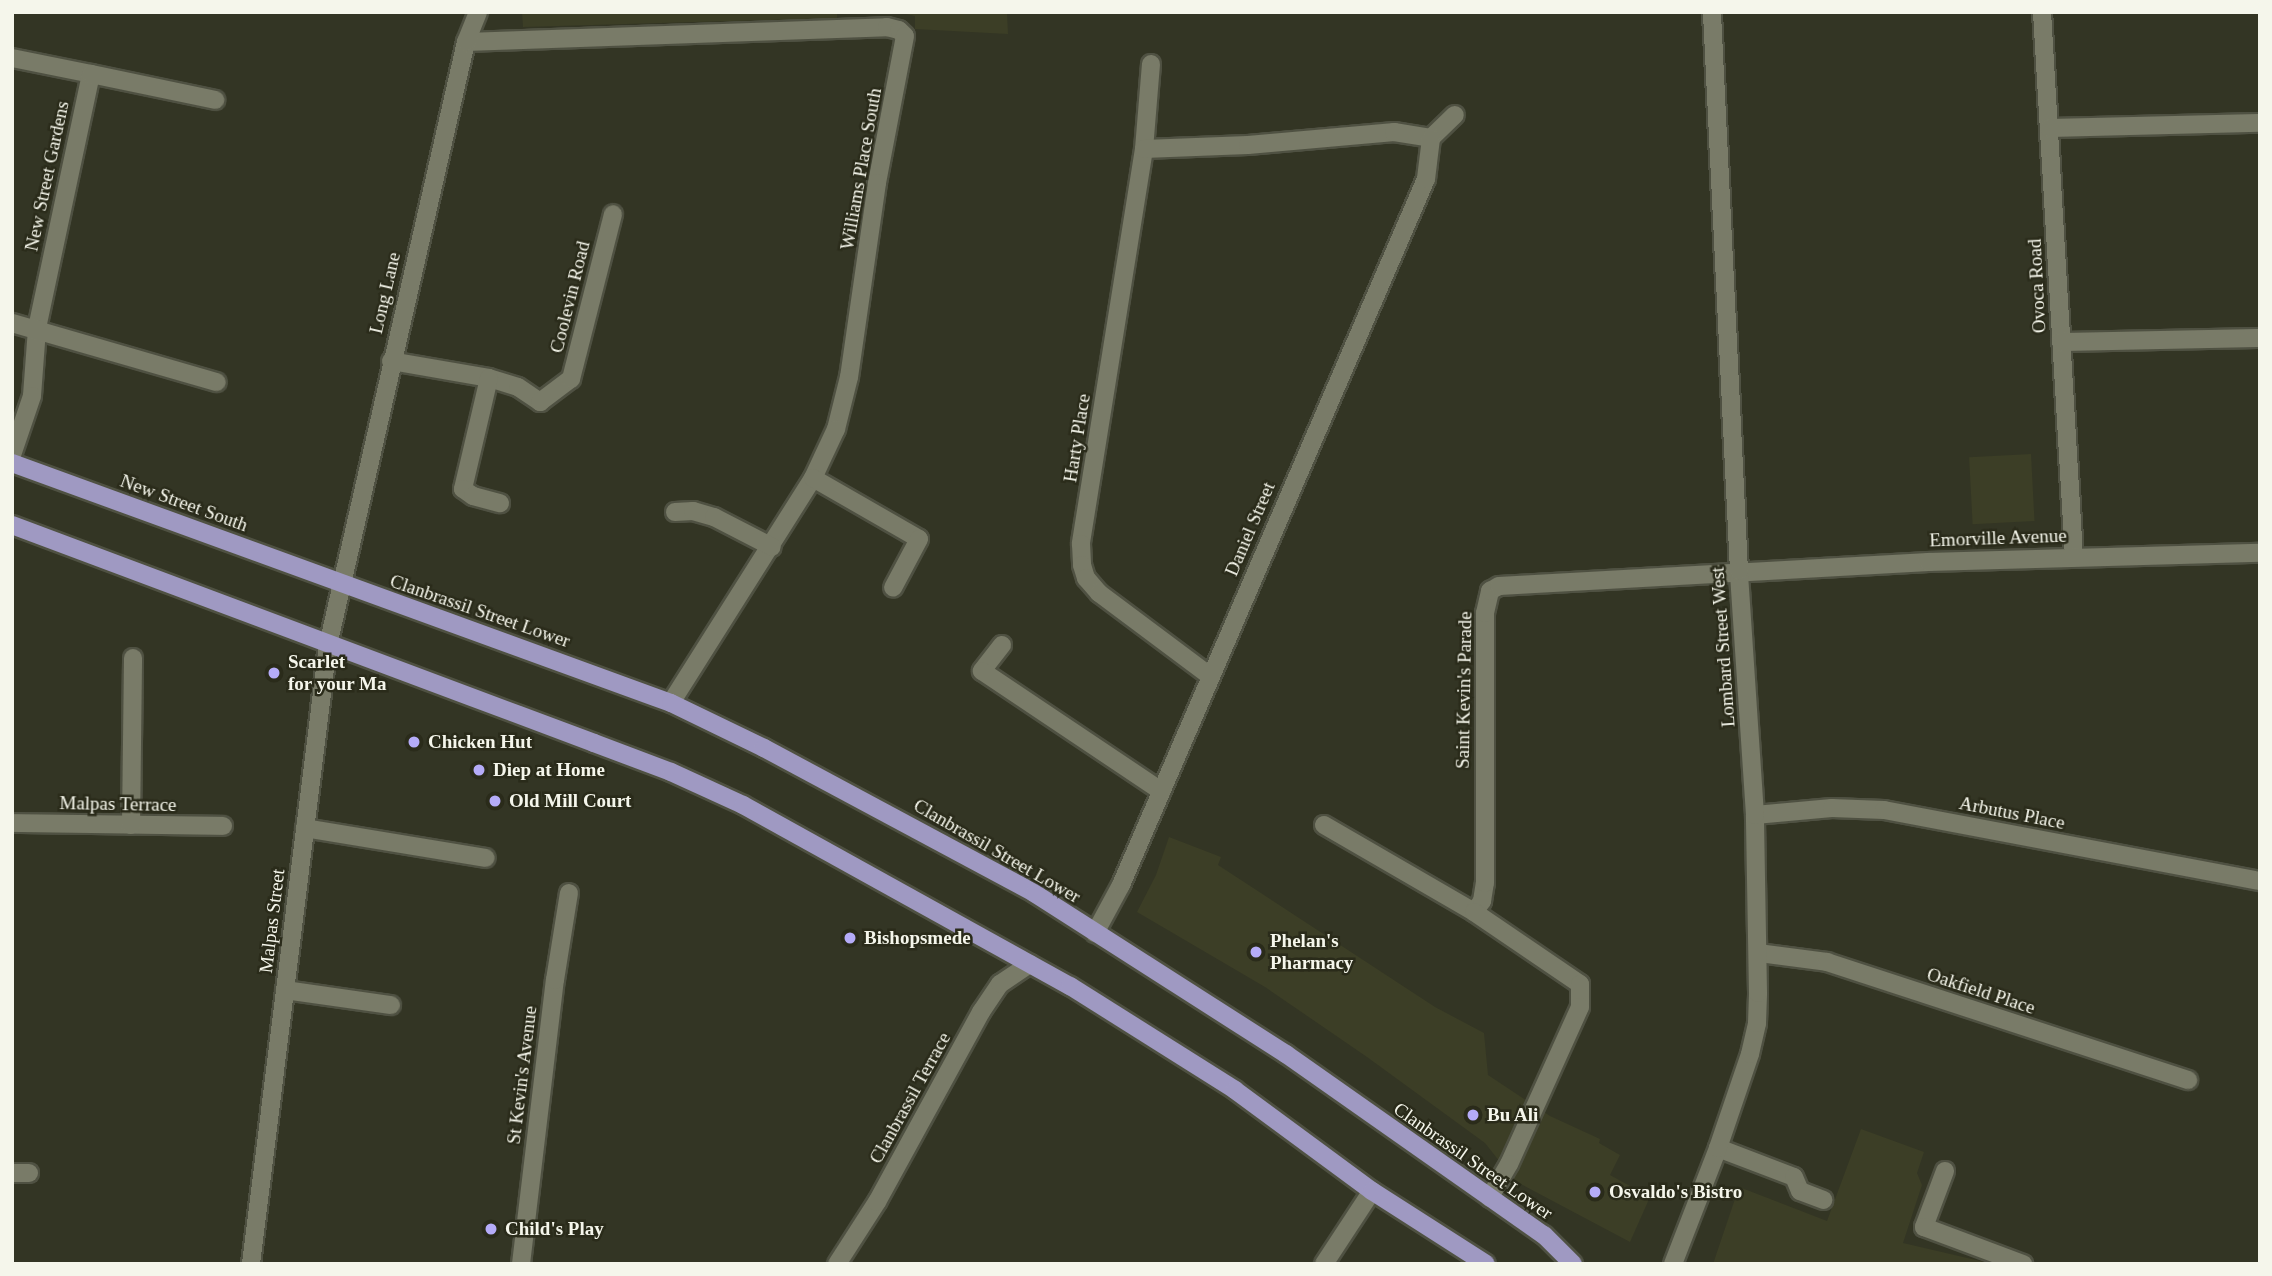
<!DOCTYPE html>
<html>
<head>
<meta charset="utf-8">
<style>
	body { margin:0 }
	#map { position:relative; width:2272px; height:1276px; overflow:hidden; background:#333524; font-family:Georgia,serif }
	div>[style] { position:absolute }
	.built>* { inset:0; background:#3c3e26; transform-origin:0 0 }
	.roads { filter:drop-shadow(2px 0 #4f5142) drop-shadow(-2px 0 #4f5142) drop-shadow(0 2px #4f5142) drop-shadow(0 -2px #4f5142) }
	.minor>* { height:18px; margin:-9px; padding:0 9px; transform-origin:9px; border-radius:9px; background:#797b68 }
	.major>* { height:18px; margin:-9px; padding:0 9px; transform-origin:9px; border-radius:9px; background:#9f99c2 }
	.dots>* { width:19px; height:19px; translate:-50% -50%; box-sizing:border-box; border:4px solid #2a2b1a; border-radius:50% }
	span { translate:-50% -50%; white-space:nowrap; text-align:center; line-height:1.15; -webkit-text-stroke:5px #2a2b1a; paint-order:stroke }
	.street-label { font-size:19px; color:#f5f6eb }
	.poi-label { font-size:19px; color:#f5f6eb; font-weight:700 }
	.left { translate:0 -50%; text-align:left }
	.frame { position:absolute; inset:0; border:14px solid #f5f6eb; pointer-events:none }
</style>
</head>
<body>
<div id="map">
	<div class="built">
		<i style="clip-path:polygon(522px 12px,891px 12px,837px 14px,837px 18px,523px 27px)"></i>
		<i style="clip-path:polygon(897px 12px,1007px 12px,1008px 34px,915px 29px,915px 16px)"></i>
		<i style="left:2031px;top:454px;width:67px;height:62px;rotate:87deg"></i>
		<i style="clip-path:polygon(1169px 837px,1221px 857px,1218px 865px,1435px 1007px,1484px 1033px,1488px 1075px,1550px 1116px,1600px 1139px,1599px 1143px,1620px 1155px,1610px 1175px,1650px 1197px,1630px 1242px,1515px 1181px,1485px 1143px,1367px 1057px,1265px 987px,1137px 912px,1156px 875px)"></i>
		<i style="clip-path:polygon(1861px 1129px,1924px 1152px,1917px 1173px,1922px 1185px,1903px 1243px,1993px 1264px,1713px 1264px,1739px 1187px,1827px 1221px)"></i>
	</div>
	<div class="roads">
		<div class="minor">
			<i style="left:2042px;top:12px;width:546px;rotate:86.64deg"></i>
			<i style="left:466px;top:42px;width:421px;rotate:-2deg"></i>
			<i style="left:887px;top:27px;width:12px;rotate:14deg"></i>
			<i style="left:899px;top:30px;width:8px;rotate:45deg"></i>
			<i style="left:905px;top:36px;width:150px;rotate:100.8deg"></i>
			<i style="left:877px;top:183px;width:196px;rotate:98.2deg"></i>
			<i style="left:849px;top:377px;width:54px;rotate:104deg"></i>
			<i style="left:836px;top:429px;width:54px;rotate:115.1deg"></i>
			<i style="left:813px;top:478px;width:266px;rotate:122.3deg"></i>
			<i style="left:12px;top:58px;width:81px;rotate:11.4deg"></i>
			<i style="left:91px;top:74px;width:261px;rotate:102deg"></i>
			<i style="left:37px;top:329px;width:67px;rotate:94.3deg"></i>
			<i style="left:32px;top:396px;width:62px;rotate:108.7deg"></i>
			<i style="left:1151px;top:64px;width:85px;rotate:94.7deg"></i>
			<i style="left:1144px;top:149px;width:400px;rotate:99.1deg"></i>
			<i style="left:1081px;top:544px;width:21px;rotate:87deg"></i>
			<i style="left:1082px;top:565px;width:14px;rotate:73deg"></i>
			<i style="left:1086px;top:578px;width:20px;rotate:49deg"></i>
			<i style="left:1099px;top:593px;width:139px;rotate:36.8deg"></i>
			<i style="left:91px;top:74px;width:127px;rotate:11.8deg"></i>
			<i style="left:2049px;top:128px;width:211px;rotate:-1.4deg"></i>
			<i style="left:1144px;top:149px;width:104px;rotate:-2.2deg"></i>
			<i style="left:1248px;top:145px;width:147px;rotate:-5.1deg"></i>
			<i style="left:1394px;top:132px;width:37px;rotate:9deg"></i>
			<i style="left:1431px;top:138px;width:33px;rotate:-44deg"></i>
			<i style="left:12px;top:323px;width:213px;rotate:16.1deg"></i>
			<i style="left:2061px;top:342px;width:199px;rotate:-1.2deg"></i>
			<i style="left:391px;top:361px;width:99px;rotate:9.8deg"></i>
			<i style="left:489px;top:378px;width:30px;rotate:17deg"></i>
			<i style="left:518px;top:387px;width:27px;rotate:34deg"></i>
			<i style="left:540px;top:402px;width:39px;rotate:-37deg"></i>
			<i style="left:571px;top:379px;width:170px;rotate:-75.7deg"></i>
			<i style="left:489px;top:378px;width:114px;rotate:103.2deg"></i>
			<i style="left:463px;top:489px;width:12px;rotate:35deg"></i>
			<i style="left:473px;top:496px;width:28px;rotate:15deg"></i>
			<i style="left:813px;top:478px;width:122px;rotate:29.9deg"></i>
			<i style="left:919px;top:539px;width:55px;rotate:118deg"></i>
			<i style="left:675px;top:512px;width:18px;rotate:-3deg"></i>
			<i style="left:693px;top:511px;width:22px;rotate:16deg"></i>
			<i style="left:714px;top:517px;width:65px;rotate:27.3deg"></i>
			<i style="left:1002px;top:645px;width:33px;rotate:128deg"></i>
			<i style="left:982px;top:671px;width:216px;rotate:33.8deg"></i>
			<i style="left:1755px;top:815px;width:77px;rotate:-5.2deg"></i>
			<i style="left:1832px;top:808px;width:52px;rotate:2.2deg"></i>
			<i style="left:1884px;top:810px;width:383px;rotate:10.7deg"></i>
			<i style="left:12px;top:823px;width:211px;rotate:0.8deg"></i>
			<i style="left:131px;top:825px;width:167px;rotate:-89.3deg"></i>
			<i style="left:1324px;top:825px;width:173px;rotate:30.1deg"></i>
			<i style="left:1474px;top:912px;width:14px;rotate:-54deg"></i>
			<i style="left:1482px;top:901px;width:18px;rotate:-81deg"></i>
			<i style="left:1485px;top:883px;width:270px;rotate:-90deg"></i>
			<i style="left:1485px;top:613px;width:23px;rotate:-77deg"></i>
			<i style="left:1490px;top:591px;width:10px;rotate:-29deg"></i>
			<i style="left:1499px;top:586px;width:430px;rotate:-3.2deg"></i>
			<i style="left:1928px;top:562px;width:332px;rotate:-1.6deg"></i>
			<i style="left:305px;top:828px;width:183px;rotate:9.4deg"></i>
			<i style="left:1474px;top:912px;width:128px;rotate:34.2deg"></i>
			<i style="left:1580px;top:984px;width:23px;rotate:90deg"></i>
			<i style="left:1580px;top:1007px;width:172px;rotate:114.3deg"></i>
			<i style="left:1509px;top:1164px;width:39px;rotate:120deg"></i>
			<i style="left:1095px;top:933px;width:55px;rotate:-61.6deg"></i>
			<i style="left:1121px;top:885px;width:769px;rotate:-66.64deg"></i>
			<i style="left:1426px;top:179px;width:41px;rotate:-83deg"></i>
			<i style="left:1759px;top:953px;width:69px;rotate:7.5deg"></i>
			<i style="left:1827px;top:962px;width:380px;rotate:18.1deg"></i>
			<i style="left:285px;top:990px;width:107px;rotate:8.1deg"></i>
			<i style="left:1718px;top:1148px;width:81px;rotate:20.9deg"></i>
			<i style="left:1794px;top:1177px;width:15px;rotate:67deg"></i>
			<i style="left:1800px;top:1191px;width:25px;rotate:21deg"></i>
			<i style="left:1945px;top:1171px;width:60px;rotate:110.6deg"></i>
			<i style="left:1924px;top:1227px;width:106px;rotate:20.5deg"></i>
			<i style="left:12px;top:1173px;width:17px"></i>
			<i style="left:251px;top:1264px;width:624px;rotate:-82.91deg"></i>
			<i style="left:328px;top:645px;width:619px;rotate:-77.11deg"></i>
			<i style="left:466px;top:42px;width:32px;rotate:-68deg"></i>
			<i style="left:521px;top:1264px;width:286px;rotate:-83.2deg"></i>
			<i style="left:555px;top:980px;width:88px;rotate:-80.9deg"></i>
			<i style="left:837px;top:1264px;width:74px;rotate:-57.2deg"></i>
			<i style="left:877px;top:1202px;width:217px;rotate:-61.3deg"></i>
			<i style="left:981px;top:1012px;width:34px;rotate:-56deg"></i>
			<i style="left:1000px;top:984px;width:36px;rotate:-34deg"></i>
			<i style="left:1324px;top:1264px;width:87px;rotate:-56.7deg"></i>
			<i style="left:1673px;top:1264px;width:124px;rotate:-68.8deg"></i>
			<i style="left:1718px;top:1148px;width:99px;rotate:-71.2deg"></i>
			<i style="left:1750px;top:1054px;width:32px;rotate:-77deg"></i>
			<i style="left:1757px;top:1023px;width:30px;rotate:-88deg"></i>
			<i style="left:1758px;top:993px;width:178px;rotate:-91deg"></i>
			<i style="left:1755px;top:815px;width:245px;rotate:-93.8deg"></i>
			<i style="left:1739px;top:571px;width:560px;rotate:-92.77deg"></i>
		</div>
		<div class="major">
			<i style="left:12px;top:463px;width:701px;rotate:20.01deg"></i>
			<i style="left:671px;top:703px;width:103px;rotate:25.8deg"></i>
			<i style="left:764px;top:748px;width:306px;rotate:28.2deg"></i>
			<i style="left:1034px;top:893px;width:299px;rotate:32.6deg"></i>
			<i style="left:1286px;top:1054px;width:315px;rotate:35.1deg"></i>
			<i style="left:1544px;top:1235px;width:41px;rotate:45deg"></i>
			<i style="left:12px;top:525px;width:621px;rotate:20.53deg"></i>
			<i style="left:594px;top:743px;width:82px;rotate:20.6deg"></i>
			<i style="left:671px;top:772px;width:79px;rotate:24.6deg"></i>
			<i style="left:743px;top:805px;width:374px;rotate:29deg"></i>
			<i style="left:1070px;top:986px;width:195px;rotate:32.2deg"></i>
			<i style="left:1235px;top:1090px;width:170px;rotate:36.4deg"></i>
			<i style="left:1372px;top:1191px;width:135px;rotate:32.6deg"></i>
		</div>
	</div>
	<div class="dots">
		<i style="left:274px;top:673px;background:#b5acf8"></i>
		<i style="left:414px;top:742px;background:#b5acf8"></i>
		<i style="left:479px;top:770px;background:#b5acf8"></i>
		<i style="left:495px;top:801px;background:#b5acf8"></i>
		<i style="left:850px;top:938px;background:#b5acf8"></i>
		<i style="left:1256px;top:952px;background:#b5acf8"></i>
		<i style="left:1473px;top:1115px;background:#b5acf8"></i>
		<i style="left:1595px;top:1192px;background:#b5acf8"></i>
		<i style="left:491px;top:1229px;background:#b5acf8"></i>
	</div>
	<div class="street-label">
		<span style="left:861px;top:169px;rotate:-80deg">Williams Place South</span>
		<span style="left:47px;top:176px;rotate:-78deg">New Street Gardens</span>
		<span style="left:2037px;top:286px;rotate:-93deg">Ovoca Road</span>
		<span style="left:385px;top:293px;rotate:-77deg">Long Lane</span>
		<span style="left:570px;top:297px;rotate:-76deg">Coolevin Road</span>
		<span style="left:1077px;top:438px;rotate:-81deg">Harty Place</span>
		<span style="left:184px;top:503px;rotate:20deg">New Street South</span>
		<span style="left:1250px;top:529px;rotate:-67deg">Daniel Street</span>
		<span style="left:1998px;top:538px;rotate:-2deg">Emorville Avenue</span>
		<span style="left:480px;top:611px;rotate:19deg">Clanbrassil Street Lower</span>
		<span style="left:1723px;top:647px;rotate:-94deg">Lombard Street West</span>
		<span style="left:1464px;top:690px;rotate:-89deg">Saint Kevin's Parade</span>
		<span style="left:118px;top:804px;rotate:1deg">Malpas Terrace</span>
		<span style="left:2012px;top:813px;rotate:11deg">Arbutus Place</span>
		<span style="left:997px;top:851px;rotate:30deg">Clanbrassil Street Lower</span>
		<span style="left:272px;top:921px;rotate:-83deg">Malpas Street</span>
		<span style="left:1981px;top:991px;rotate:18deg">Oakfield Place</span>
		<span style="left:522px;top:1075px;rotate:-83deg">St Kevin's Avenue</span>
		<span style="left:910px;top:1098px;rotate:-61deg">Clanbrassil Terrace</span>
		<span style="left:1473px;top:1161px;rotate:35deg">Clanbrassil Street Lower</span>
	</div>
	<div class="poi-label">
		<span class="left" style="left:288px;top:673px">Scarlet<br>for your Ma</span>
		<span class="left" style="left:428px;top:742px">Chicken Hut</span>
		<span class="left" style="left:493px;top:770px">Diep at Home</span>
		<span class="left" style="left:509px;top:801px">Old Mill Court</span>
		<span class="left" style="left:864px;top:938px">Bishopsmede</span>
		<span class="left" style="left:1270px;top:952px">Phelan's<br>Pharmacy</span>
		<span class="left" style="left:1487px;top:1115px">Bu Ali</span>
		<span class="left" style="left:1609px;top:1192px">Osvaldo's Bistro</span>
		<span class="left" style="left:505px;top:1229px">Child's Play</span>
	</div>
	<div class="frame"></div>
</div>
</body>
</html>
